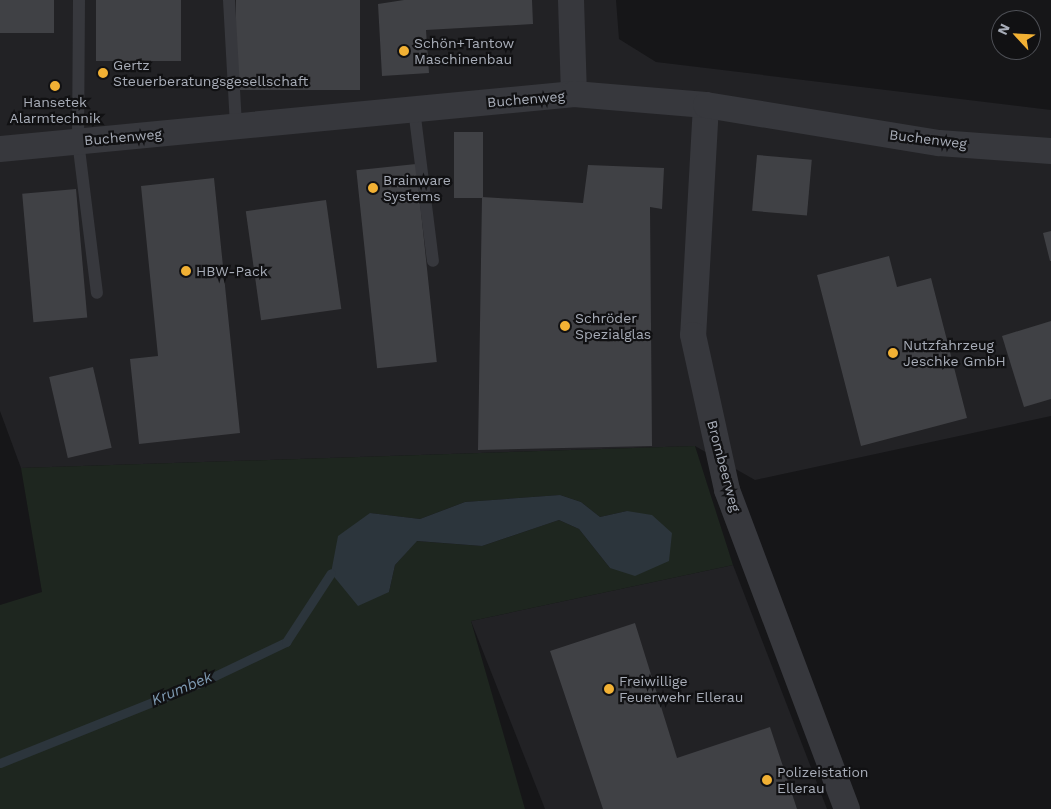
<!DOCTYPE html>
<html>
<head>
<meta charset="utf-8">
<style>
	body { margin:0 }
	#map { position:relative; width:1051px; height:809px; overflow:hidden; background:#161618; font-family:"Work Sans",sans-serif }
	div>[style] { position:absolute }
	.built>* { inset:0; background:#222225 }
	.green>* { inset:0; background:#1e261f }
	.water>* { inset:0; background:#2c353c }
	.stream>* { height:9px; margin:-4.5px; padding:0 4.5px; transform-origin:4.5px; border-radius:4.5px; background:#2c353c }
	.building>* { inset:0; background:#404145; transform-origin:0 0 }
	.lane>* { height:12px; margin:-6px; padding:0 6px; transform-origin:6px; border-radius:6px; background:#37383d }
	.street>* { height:26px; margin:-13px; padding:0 13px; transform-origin:13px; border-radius:13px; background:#37383d }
	.dots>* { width:14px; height:14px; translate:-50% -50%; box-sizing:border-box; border:2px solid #111113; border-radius:50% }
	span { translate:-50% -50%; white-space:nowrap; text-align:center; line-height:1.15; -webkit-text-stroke:4.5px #111113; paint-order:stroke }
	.poi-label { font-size:14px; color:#a8adb8 }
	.left { translate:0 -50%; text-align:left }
	.street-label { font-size:14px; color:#a8adb8 }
	.water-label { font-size:15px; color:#7f9bb3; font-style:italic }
	.north { position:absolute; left:991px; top:10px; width:50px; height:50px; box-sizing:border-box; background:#111113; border:1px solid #4d4f55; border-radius:50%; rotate:295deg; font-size:14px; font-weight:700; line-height:20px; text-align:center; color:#a8adb8 }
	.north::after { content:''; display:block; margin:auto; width:18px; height:22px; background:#f2b134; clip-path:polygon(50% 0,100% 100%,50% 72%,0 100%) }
</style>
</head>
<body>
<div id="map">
	<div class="built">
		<i style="clip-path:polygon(0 0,616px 0,619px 39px,656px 62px,1051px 110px,1051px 416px,755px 480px,695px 446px,21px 468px,0 411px)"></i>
		<i style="clip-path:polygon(733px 565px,827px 809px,545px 809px,471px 621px)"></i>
	</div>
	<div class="green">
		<i style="clip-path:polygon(evenodd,695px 446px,733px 565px,471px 621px,525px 809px,0 809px,0 605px,42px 592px,21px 468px,695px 446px,560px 495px,581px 502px,600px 517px,627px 511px,610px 568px,579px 529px,559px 520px,482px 546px,416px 541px,395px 565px,389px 592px,370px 513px,420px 519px,465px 502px,560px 495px)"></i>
	</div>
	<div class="water">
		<i style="clip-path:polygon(560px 495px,581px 502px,600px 517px,627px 511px,652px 515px,672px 533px,669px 561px,635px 576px,610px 568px,579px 529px,559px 520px,482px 546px,417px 541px,395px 565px,389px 592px,358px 606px,331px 573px,338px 536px,370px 513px,420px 519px,465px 502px)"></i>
	</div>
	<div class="stream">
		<i style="left:0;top:763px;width:213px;rotate:-21.8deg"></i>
		<i style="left:198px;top:684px;width:98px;rotate:-25.5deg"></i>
		<i style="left:286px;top:642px;width:82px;rotate:-56.9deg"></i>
	</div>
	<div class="building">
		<i style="left:0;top:0;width:54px;height:33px"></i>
		<i style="left:96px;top:0;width:85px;height:61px"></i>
		<i style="left:236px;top:0;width:124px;height:90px"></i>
		<i style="clip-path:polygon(404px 0,532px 0,533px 24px,426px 30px,429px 73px,382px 76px,378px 4px)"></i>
		<i style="left:454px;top:132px;width:29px;height:66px"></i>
		<i style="left:757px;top:155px;width:55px;height:56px;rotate:5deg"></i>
		<i style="left:416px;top:164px;width:199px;height:60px;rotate:84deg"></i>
		<i style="clip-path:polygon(588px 165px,664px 168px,662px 209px,650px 207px,652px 446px,478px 450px,482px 197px,583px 203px)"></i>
		<i style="clip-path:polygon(214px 178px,240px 433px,139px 444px,130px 359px,158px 356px,141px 186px)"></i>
		<i style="left:76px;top:189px;width:129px;height:54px;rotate:85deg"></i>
		<i style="left:326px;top:200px;width:110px;height:81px;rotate:82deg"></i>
		<i style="clip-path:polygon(1051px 231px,1051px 261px,1050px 261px,1043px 233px)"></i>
		<i style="clip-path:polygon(889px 256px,897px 287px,931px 278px,967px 418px,861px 446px,817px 275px)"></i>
		<i style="clip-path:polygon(1051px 321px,1051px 399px,1024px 407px,1002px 336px)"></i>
		<i style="left:93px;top:367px;width:83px;height:45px;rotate:77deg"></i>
		<i style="clip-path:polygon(635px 623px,677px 758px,770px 727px,797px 809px,603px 809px,550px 651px)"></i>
	</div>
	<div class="lane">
		<i style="left:79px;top:0;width:141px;rotate:90.4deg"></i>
		<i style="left:78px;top:141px;width:153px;rotate:82.9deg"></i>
		<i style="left:229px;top:0;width:126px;rotate:86.8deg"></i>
		<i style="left:414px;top:109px;width:153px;rotate:82.9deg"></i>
	</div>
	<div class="street">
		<i style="left:571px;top:0;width:94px;rotate:88.2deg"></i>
		<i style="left:706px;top:105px;width:230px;rotate:93.2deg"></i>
		<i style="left:693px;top:335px;width:159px;rotate:77.6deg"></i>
		<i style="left:727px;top:490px;width:341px;rotate:69.4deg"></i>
		<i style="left:0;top:149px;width:577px;rotate:-5.47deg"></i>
		<i style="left:574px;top:94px;width:132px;rotate:4.8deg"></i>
		<i style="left:706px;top:105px;width:236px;rotate:9.3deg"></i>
		<i style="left:939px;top:143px;width:112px;rotate:4.1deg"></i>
	</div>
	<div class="dots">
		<i style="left:404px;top:51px;background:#f2b134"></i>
		<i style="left:103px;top:73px;background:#f2b134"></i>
		<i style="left:55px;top:86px;background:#f2b134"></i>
		<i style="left:373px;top:188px;background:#f2b134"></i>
		<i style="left:186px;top:271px;background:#f2b134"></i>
		<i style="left:565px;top:326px;background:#f2b134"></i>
		<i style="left:893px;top:353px;background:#f2b134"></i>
		<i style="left:609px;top:689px;background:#f2b134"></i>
		<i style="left:767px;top:780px;background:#f2b134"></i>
	</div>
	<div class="poi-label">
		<span class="left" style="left:414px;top:51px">Schön+Tantow<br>Maschinenbau</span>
		<span class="left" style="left:113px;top:73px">Gertz<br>Steuerberatungsgesellschaft</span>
		<span style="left:55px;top:110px">Hansetek<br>Alarmtechnik</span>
		<span class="left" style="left:383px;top:188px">Brainware<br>Systems</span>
		<span class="left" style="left:196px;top:271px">HBW-Pack</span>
		<span class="left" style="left:575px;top:326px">Schröder<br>Spezialglas</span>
		<span class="left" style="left:903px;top:353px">Nutzfahrzeug<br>Jeschke GmbH</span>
		<span class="left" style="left:619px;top:689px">Freiwillige<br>Feuerwehr Ellerau</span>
		<span class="left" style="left:777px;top:780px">Polizeistation<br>Ellerau</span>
	</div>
	<div class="street-label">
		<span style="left:526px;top:99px;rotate:-5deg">Buchenweg</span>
		<span style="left:123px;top:137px;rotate:-5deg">Buchenweg</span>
		<span style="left:928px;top:139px;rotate:7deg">Buchenweg</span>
		<span style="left:724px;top:466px;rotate:75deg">Brombeerweg</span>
	</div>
	<div class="water-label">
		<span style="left:182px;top:689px;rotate:-23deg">Krumbek</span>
	</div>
	<div class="north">N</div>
</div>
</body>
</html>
